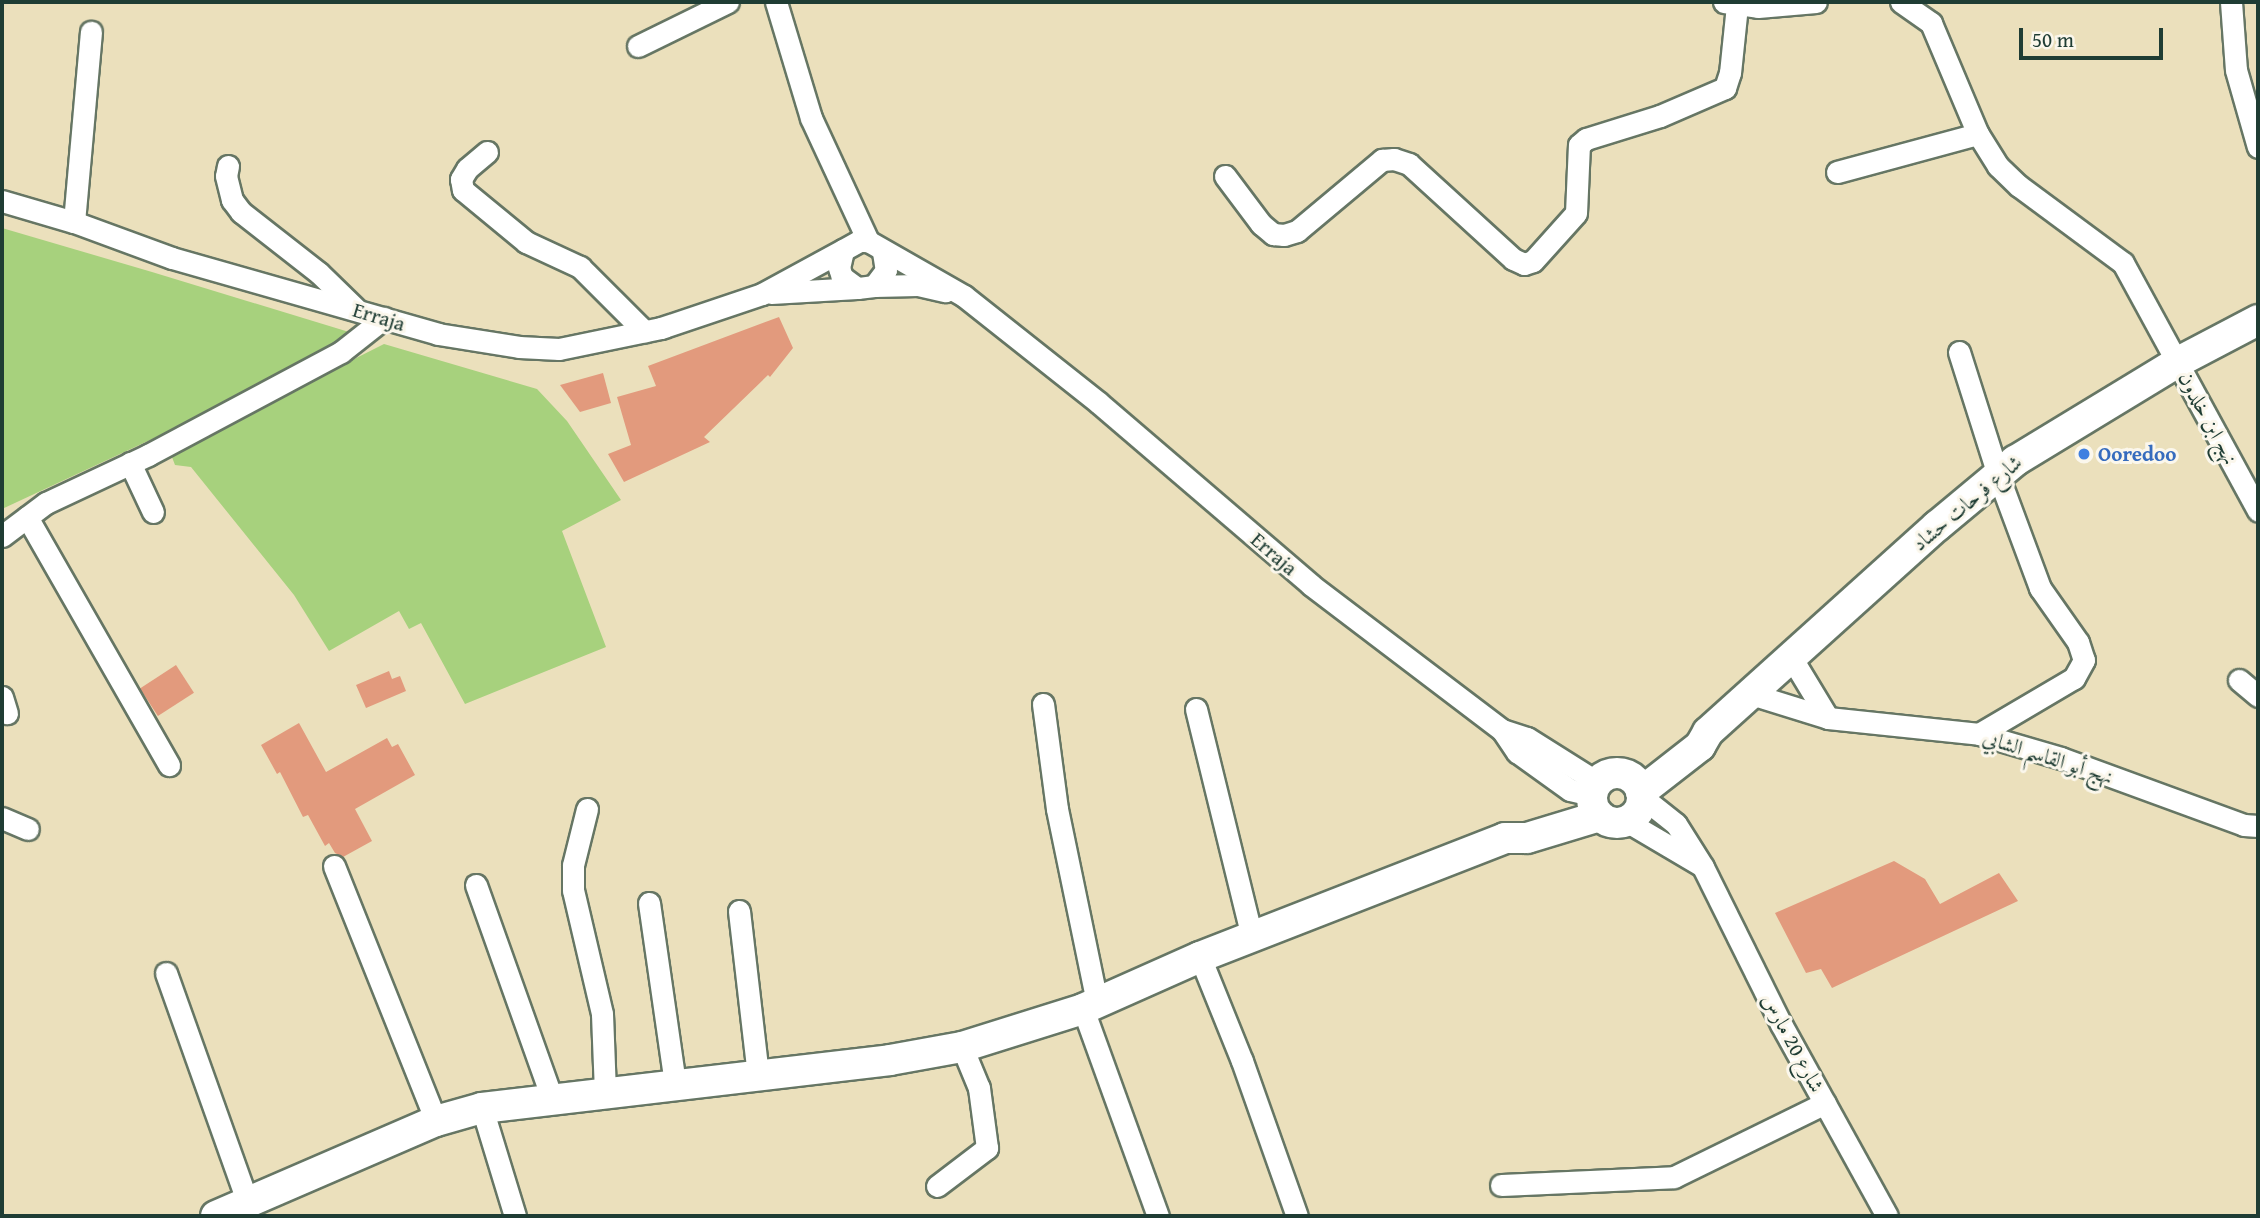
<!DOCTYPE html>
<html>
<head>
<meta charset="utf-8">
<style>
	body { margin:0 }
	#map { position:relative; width:2260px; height:1218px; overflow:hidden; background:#ebe0bc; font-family:"Gentium Book Plus",Amiri,serif }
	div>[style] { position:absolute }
	.green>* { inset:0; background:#a7d17d }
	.building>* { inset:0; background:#e29a7d; transform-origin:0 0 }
	.roads { filter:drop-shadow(2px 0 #667664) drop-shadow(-2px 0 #667664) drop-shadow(0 2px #667664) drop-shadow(0 -2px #667664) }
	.street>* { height:21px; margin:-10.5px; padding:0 10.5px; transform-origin:10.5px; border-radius:10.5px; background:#fff }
	.secondary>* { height:30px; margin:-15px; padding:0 15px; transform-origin:15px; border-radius:15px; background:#fff }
	.secondary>.ring { margin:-15px; padding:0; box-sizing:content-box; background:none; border:30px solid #fff; border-radius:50% }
	.dots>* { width:19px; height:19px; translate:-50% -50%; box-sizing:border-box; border:4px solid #fbf7ec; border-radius:50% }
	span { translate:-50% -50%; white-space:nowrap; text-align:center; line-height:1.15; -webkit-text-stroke:6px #fbf7ec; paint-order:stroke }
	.street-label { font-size:21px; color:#1f3d34 }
	.shop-label { font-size:21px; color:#366cbe; font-weight:700 }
	.left { translate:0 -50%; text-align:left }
	.frame { position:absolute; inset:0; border:4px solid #1f3d34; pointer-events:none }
	.scale { position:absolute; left:2019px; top:28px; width:144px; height:32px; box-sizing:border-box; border:4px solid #1f3d34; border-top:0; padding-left:9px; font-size:21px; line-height:24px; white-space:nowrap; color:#1f3d34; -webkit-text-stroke:5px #fbf7ec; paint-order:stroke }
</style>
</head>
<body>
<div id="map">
	<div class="green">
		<i style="clip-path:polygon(2px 228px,152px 272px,349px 332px,345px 343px,193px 420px,2px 509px)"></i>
		<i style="clip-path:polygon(384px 344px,537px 389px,567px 421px,621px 500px,562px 531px,606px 647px,465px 704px,421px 623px,409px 629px,399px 611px,329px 651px,294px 595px,191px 467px,175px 465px,170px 452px)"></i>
	</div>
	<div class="building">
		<i style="clip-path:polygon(779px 317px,793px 348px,770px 377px,768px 375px,704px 437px,710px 442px,624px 482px,608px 454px,631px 445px,617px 397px,656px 386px,648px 366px)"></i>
		<i style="clip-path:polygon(603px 373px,611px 403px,580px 412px,560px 385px)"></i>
		<i style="left:176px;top:665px;width:33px;height:43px;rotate:57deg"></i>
		<i style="clip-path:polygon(389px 671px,392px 679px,400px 676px,406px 691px,366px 708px,356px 685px)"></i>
		<i style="clip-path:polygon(299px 723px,326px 772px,387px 738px,392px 747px,398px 744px,415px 775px,355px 809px,372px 841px,343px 857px,335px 853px,329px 843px,325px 846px,308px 815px,303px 817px,280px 772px,277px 774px,261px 745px)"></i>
		<i style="clip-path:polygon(1894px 861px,1925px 879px,1940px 904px,1999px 873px,2018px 901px,1832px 988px,1821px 969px,1806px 973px,1775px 913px)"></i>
	</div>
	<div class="roads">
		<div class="street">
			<i style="left:776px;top:2px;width:121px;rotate:73.2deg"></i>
			<i style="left:811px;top:118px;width:136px;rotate:65.1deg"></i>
			<i style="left:1724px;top:2px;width:34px;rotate:8deg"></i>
			<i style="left:1758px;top:7px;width:58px;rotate:-4.9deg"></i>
			<i style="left:1901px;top:2px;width:37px;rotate:35deg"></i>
			<i style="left:1931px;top:23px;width:121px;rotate:67.1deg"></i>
			<i style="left:1978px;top:134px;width:38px;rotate:58deg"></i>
			<i style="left:1998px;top:166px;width:29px;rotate:44deg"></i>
			<i style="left:2019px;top:186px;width:129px;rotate:36.5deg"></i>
			<i style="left:2123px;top:263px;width:282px;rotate:61.4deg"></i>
			<i style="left:2231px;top:2px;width:68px;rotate:85.8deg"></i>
			<i style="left:2236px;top:70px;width:80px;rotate:74.1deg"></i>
			<i style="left:638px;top:46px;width:100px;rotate:-26.1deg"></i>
			<i style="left:487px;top:152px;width:26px;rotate:140deg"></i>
			<i style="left:467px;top:169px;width:12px;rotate:121deg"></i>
			<i style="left:461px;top:179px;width:11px;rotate:80deg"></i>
			<i style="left:463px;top:190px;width:82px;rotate:39.5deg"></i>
			<i style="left:526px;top:242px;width:60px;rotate:24.8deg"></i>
			<i style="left:580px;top:267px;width:91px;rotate:45deg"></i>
			<i style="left:228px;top:166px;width:10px;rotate:101deg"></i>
			<i style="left:226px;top:176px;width:25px;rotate:76deg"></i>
			<i style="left:232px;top:200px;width:15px;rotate:53deg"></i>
			<i style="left:241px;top:212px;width:99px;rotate:38deg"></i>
			<i style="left:319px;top:273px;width:52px;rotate:44.2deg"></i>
			<i style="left:1837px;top:172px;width:146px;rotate:-15.1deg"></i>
			<i style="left:1225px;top:176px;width:60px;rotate:53.1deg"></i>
			<i style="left:1261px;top:224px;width:16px;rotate:40deg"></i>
			<i style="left:1273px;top:234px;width:11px;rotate:5deg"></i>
			<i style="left:1284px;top:235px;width:14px;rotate:-17deg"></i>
			<i style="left:1297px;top:231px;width:111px;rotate:-39.9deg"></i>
			<i style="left:1382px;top:160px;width:12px;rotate:-5deg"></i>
			<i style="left:1394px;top:159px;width:16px;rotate:18deg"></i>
			<i style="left:1409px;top:164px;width:141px;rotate:42.4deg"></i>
			<i style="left:1513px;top:259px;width:12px;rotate:24deg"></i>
			<i style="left:1524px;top:264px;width:9px;rotate:-18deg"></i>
			<i style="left:1533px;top:261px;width:64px;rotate:-48.1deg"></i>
			<i style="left:1576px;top:213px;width:68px;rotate:-87.5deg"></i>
			<i style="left:1579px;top:145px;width:9px;rotate:-41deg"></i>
			<i style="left:1586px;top:139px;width:77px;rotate:-17.3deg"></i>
			<i style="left:1660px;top:116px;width:71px;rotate:-23.3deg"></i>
			<i style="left:1725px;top:88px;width:16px;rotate:-72deg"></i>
			<i style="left:1730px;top:73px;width:68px;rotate:-84.1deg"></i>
			<i style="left:2px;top:201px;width:75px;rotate:16.3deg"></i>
			<i style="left:74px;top:222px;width:104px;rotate:20.2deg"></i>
			<i style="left:172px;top:258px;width:277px;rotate:15.9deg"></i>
			<i style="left:438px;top:334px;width:82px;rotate:9.1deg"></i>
			<i style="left:519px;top:347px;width:40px;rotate:2.9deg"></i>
			<i style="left:559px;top:349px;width:104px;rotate:-11.6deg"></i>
			<i style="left:661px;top:328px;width:107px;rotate:-18.6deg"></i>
			<i style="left:762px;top:294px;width:92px;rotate:-28.5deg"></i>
			<i style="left:74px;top:222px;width:191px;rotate:-84.9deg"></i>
			<i style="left:883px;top:252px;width:18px;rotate:81deg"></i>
			<i style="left:886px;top:270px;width:20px;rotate:127deg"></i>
			<i style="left:874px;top:286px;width:17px;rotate:173deg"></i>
			<i style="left:857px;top:288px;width:19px;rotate:-144deg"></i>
			<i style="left:842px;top:277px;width:9px;rotate:-108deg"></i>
			<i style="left:839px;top:268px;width:18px;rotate:-77deg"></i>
			<i style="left:843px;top:250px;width:18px;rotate:-29deg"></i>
			<i style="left:859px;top:241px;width:9px"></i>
			<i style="left:868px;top:241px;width:111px;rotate:29.8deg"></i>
			<i style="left:964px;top:296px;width:172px;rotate:38.4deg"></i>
			<i style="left:1099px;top:403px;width:279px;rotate:40.6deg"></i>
			<i style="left:1311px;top:585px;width:240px;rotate:37.2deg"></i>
			<i style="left:1502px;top:730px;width:27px;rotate:56deg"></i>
			<i style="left:1517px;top:752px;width:65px;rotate:35.6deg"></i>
			<i style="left:1570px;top:790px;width:23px;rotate:13deg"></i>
			<i style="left:874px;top:286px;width:44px;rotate:-1.3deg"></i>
			<i style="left:918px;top:285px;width:28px;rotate:13deg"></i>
			<i style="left:771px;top:293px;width:86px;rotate:-3.3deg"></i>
			<i style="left:1959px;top:352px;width:129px;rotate:72.4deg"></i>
			<i style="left:1998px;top:475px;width:121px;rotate:69.6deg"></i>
			<i style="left:2040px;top:588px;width:66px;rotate:54.9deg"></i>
			<i style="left:2078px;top:642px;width:19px;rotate:72deg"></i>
			<i style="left:2084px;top:660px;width:21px;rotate:119deg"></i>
			<i style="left:2074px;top:678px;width:110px;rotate:149.5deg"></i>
			<i style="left:130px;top:463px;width:54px;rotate:64.9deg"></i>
			<i style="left:27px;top:517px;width:286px;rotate:60.2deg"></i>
			<i style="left:2px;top:536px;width:55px;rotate:-36.9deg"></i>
			<i style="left:46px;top:503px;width:113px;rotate:-25.2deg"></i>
			<i style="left:148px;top:455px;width:219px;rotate:-28.1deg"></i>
			<i style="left:341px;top:352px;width:55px;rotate:-38.3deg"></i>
			<i style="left:1791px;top:657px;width:71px;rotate:58.8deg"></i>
			<i style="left:2239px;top:680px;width:25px;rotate:40deg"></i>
			<i style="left:1751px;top:694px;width:81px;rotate:17.3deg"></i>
			<i style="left:1828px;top:718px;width:152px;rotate:6deg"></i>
			<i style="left:1979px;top:734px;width:85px;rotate:16.3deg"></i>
			<i style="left:2061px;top:758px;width:195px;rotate:20.1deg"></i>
			<i style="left:2244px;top:825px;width:14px;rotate:4deg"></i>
			<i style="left:2px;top:697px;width:17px;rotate:73deg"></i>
			<i style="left:1043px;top:704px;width:106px;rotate:82.4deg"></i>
			<i style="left:1057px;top:809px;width:198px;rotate:78.3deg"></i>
			<i style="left:1196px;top:709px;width:235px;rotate:76.2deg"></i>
			<i style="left:1502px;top:730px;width:26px;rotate:18deg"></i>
			<i style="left:1527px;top:738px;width:83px;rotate:32.2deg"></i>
			<i style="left:1642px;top:797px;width:43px;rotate:38.5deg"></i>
			<i style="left:1676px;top:824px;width:51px;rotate:57.9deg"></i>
			<i style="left:1703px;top:867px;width:175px;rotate:63.6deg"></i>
			<i style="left:1781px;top:1024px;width:219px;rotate:61.1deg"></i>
			<i style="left:587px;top:809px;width:58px;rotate:104deg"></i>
			<i style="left:573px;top:865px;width:25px;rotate:90deg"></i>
			<i style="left:573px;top:890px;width:127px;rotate:76.8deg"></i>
			<i style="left:602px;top:1014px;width:78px;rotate:87.8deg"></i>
			<i style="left:2px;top:818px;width:28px;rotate:23deg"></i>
			<i style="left:1626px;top:821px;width:85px;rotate:30.5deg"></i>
			<i style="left:334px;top:866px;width:275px;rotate:68.2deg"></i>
			<i style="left:476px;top:885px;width:227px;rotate:70.4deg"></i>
			<i style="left:649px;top:903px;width:183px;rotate:81.8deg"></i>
			<i style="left:739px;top:911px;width:165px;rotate:83.4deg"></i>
			<i style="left:1200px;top:957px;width:112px;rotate:68deg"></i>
			<i style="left:1242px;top:1061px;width:164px;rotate:70.5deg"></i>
			<i style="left:166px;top:973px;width:242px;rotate:70.4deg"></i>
			<i style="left:1083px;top:1009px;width:220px;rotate:70.1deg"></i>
			<i style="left:482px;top:1108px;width:113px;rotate:73deg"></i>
			<i style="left:1501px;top:1185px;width:173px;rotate:-2.6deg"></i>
			<i style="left:1674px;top:1177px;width:168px;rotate:-26.1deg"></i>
			<i style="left:937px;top:1186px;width:63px;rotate:-37.2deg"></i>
			<i style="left:987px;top:1148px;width:61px;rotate:-97.6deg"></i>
			<i style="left:979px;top:1088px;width:44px;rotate:-112.5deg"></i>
		</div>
		<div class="secondary">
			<i class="ring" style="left:1592px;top:773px;width:20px;height:20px"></i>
			<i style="left:1641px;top:792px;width:75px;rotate:-37.9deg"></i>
			<i style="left:1700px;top:746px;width:16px;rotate:-60deg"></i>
			<i style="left:1708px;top:732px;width:308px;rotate:-42deg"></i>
			<i style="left:1937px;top:526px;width:102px;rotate:-39.8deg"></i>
			<i style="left:2015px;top:461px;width:191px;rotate:-31.3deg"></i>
			<i style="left:2178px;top:362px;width:90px;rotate:-27.7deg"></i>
			<i style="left:216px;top:1216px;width:240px;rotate:-23.4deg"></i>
			<i style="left:436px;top:1121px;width:48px;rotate:-15.8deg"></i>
			<i style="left:482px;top:1108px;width:411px;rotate:-6.7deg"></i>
			<i style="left:890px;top:1060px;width:73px;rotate:-10.2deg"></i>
			<i style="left:962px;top:1047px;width:127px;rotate:-17.4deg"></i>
			<i style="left:1083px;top:1009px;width:128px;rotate:-24deg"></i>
			<i style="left:1200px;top:957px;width:327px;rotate:-21.3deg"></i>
			<i style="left:1505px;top:838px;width:22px"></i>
			<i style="left:1527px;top:838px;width:76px;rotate:-16.8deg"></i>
		</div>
	</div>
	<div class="dots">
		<i style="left:2084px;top:454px;background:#3f7fe0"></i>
	</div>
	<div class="street-label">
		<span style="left:379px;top:317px;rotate:17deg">Erraja</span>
		<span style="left:2208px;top:418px;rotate:62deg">نهج ابن خلدون</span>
		<span style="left:1967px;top:503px;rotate:-40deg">شارع فرحات حشاد</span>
		<span style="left:1274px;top:554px;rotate:41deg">Erraja</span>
		<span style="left:2048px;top:757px;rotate:18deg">نهج أبو القاسم الشابي</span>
		<span style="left:1793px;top:1043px;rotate:62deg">شارع 20 مارس</span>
	</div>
	<div class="shop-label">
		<span class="left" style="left:2098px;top:454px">Ooredoo</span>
	</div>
	<div class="frame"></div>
	<div class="scale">50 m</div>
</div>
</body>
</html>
